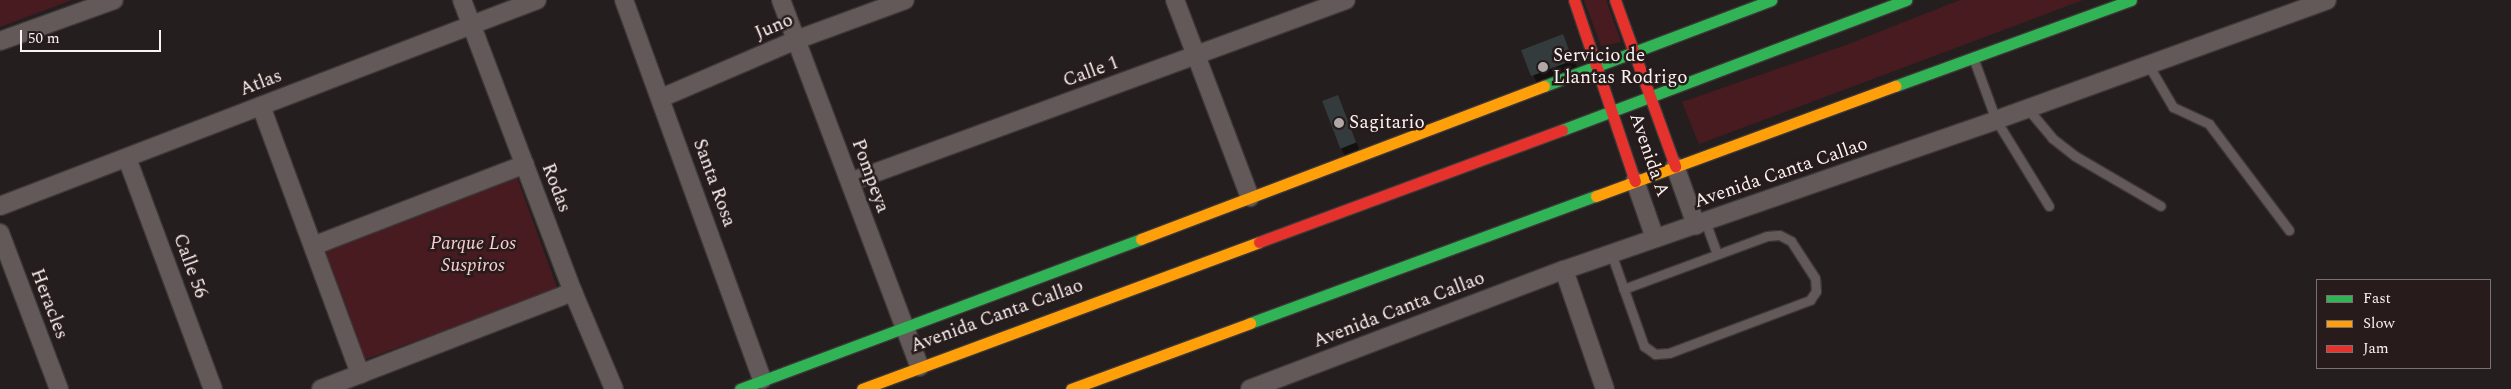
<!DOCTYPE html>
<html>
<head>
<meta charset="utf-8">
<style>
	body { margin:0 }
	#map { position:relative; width:2511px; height:389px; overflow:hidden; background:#241e1e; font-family:Spectral,serif }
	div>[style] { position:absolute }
	.green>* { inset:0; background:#481b21; transform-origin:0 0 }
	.shadow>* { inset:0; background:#0007; transform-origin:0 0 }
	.building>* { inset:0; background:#333b3c; transform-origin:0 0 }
	.roads { filter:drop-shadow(1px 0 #3d3838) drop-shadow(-1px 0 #3d3838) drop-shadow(0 1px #3d3838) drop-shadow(0 -1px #3d3838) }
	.lane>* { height:9px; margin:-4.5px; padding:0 4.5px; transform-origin:4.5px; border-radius:4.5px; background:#635959 }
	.street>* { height:18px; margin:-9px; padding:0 9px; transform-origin:9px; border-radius:9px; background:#635959 }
	.fast>* { height:11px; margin:-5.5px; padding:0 5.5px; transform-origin:5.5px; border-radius:5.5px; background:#30b455 }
	.slow>* { height:11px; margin:-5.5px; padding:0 5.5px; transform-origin:5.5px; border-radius:5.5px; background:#ff9f0a }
	.jam>* { height:11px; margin:-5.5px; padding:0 5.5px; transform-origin:5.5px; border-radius:5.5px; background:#e5322d }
	.dots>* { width:14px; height:14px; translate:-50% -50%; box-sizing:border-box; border:2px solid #271b1b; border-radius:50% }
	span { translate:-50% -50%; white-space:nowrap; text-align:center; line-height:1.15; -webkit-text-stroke:5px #271b1b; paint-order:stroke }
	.street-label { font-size:19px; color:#fbf2f2 }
	.poi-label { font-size:19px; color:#fbf2f2 }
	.left { translate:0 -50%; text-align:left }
	.park-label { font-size:19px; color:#fbced1; font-style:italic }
	.legend { position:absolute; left:2316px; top:279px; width:175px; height:90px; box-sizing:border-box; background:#271b1b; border:1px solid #7c7171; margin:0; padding:6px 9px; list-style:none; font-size:15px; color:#fbf2f2 }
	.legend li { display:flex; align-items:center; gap:10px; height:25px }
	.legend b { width:25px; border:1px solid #7c7171 }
	.scale { position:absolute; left:20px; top:30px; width:141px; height:22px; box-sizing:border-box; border:2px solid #fbf2f2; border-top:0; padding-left:6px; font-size:15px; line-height:18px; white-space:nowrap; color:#fbf2f2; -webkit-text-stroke:4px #271b1b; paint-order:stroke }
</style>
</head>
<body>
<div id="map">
	<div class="green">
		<i style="clip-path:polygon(0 0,72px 0,0 27px)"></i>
		<i style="clip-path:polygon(1584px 0,1606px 0,1621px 42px,1601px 46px)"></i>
		<i style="clip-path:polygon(1960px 0,2083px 0,1699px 144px,1682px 102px,1846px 45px)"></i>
		<i style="left:515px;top:172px;width:125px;height:212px;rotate:70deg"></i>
	</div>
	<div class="shadow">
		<i style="left:1563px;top:36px;width:35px;height:43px;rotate:66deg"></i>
		<i style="clip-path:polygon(1337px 97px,1360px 151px,1345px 156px,1341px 148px)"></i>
	</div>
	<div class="building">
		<i style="left:1563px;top:34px;width:28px;height:45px;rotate:69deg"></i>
		<i style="left:1338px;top:95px;width:51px;height:17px;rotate:69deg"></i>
	</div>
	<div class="roads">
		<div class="lane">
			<i style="left:1974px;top:60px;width:64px;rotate:69.9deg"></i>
			<i style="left:1996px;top:120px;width:101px;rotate:58.4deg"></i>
			<i style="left:2149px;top:66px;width:48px;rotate:59.7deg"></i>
			<i style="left:2173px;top:107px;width:40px;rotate:25deg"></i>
			<i style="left:2209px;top:124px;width:133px;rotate:53deg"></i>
			<i style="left:2028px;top:109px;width:38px;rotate:50deg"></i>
			<i style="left:2052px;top:138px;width:29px;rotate:38deg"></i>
			<i style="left:2075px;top:156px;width:99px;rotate:30.2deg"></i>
			<i style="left:1705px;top:221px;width:35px;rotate:70deg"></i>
			<i style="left:1611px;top:253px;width:99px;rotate:70.5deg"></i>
			<i style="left:1644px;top:346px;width:14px;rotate:36deg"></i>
			<i style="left:1655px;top:354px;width:14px;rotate:-4deg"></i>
			<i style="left:1669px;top:353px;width:151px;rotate:-20.6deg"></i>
			<i style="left:1810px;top:300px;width:11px;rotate:-56deg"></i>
			<i style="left:1816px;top:291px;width:13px;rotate:-94deg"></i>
			<i style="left:1815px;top:278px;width:44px;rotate:-123deg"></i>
			<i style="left:1791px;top:241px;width:13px;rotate:-153deg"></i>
			<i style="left:1779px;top:235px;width:12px;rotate:175deg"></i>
			<i style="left:1767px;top:236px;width:153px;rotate:159.7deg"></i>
		</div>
		<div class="street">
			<i style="left:462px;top:0;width:312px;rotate:69.2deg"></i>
			<i style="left:573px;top:292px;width:105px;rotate:67.1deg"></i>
			<i style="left:624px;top:0;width:404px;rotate:70deg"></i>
			<i style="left:781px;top:0;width:392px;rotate:69.3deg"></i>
			<i style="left:1175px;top:0;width:211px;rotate:69.2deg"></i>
			<i style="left:0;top:41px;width:121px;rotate:-19.8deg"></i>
			<i style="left:661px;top:98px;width:147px;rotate:-23.2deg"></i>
			<i style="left:796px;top:40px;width:116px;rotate:-20.2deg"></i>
			<i style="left:261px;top:106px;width:286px;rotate:69.7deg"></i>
			<i style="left:127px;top:158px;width:246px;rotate:69.6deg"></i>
			<i style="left:1675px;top:166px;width:63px;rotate:70.4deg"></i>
			<i style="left:1635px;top:181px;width:60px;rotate:70.7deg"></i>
			<i style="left:850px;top:182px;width:528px;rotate:-20.15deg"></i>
			<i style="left:0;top:206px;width:575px;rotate:-20.99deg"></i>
			<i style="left:0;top:233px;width:167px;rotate:69.3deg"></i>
			<i style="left:313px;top:246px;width:227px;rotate:-21.1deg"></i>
			<i style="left:1564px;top:270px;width:126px;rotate:71deg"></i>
			<i style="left:321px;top:389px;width:270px;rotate:-21.1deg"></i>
			<i style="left:1250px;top:389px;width:336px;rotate:-20.8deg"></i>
			<i style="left:1564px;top:270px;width:457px;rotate:-19.1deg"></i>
			<i style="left:1996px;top:120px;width:352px;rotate:-19.9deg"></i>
		</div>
		<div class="fast">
			<i style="left:1544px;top:86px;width:243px;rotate:-20.7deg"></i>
			<i style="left:1895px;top:86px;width:251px;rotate:-20deg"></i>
			<i style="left:1562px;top:130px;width:368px;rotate:-20.7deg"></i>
			<i style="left:1250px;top:323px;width:369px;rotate:-20.2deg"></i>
			<i style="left:740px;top:389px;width:428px;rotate:-20.5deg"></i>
		</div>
		<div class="slow">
			<i style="left:1596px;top:196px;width:319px;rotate:-20.2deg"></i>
			<i style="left:1141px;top:239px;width:431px;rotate:-20.8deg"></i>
			<i style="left:862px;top:389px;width:423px;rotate:-20.3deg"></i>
			<i style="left:1071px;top:389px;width:191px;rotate:-20.2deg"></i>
		</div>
		<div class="jam">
			<i style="left:1574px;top:0;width:191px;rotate:71.4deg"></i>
			<i style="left:1615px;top:0;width:177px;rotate:70.1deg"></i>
			<i style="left:1259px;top:242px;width:323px;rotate:-20.3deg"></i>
		</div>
	</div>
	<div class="dots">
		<i style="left:1543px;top:67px;background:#b0a8a8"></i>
		<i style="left:1339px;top:123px;background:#b0a8a8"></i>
	</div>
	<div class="street-label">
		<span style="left:774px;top:27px;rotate:-23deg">Juno</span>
		<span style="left:1091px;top:72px;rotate:-20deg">Calle 1</span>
		<span style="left:261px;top:83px;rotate:-21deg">Atlas</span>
		<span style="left:1649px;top:155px;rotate:71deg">Avenida A</span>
		<span style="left:1781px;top:173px;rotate:-19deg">Avenida Canta Callao</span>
		<span style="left:870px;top:176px;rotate:70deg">Pompeya</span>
		<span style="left:714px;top:183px;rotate:70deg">Santa Rosa</span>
		<span style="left:556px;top:188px;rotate:69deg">Rodas</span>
		<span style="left:190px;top:266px;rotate:70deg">Calle 56</span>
		<span style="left:49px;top:304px;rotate:69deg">Heracles</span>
		<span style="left:1399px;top:310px;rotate:-21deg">Avenida Canta Callao</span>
		<span style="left:997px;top:316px;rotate:-20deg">Avenida Canta Callao</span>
	</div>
	<div class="poi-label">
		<span class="left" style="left:1553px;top:67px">Servicio de<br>Llantas Rodrigo</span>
		<span class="left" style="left:1349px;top:123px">Sagitario</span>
	</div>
	<div class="park-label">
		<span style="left:473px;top:255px">Parque Los<br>Suspiros</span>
	</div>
	<ul class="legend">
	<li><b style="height:6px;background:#30b455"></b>Fast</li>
	<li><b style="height:6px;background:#ff9f0a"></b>Slow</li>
	<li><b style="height:6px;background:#e5322d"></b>Jam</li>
	</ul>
	<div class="scale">50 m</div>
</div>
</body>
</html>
